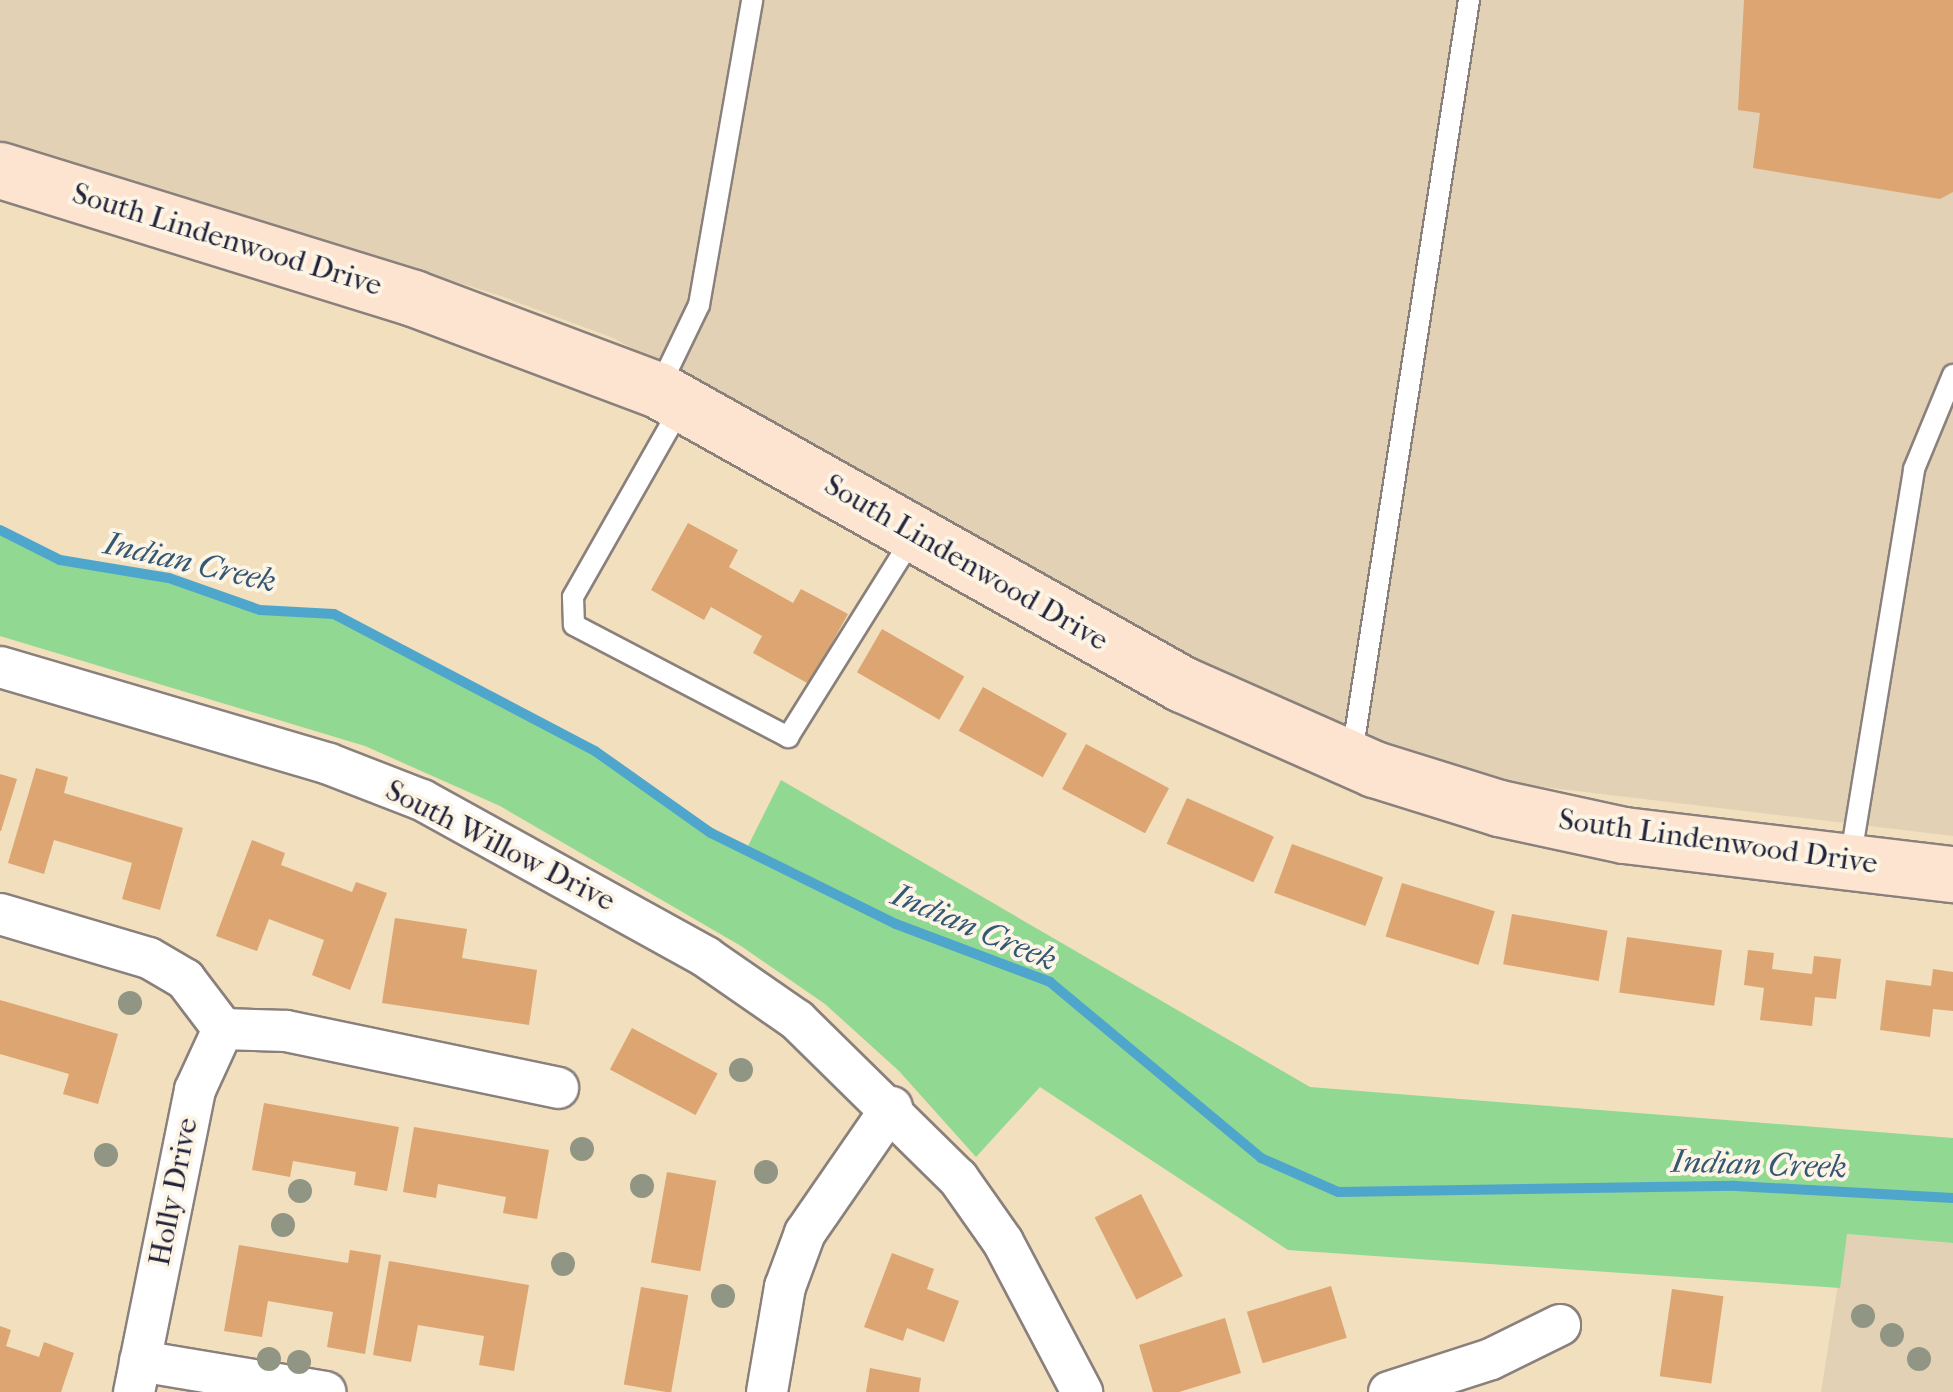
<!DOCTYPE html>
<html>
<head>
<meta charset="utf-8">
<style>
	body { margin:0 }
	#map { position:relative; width:1953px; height:1392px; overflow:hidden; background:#f1dfbe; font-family:"IM FELL French Canon",serif }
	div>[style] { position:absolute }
	.built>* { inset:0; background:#e2d1b5 }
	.green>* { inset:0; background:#91d892 }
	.stream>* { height:10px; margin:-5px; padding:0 5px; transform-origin:5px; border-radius:5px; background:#4fa6cc }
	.building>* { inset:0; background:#dca572; transform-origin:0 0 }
	.roads { filter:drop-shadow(2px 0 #8a807c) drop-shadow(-2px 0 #8a807c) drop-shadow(0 2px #8a807c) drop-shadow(0 -2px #8a807c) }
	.lane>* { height:20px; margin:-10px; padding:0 10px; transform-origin:10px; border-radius:10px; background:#fff }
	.street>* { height:40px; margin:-20px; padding:0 20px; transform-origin:20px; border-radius:20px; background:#fff }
	.secondary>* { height:55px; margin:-27.5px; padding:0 27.5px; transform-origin:27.5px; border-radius:27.5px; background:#fde4d0 }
	.trees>* { width:24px; height:24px; margin:-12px; border-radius:50%; background:#919584 }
	span { translate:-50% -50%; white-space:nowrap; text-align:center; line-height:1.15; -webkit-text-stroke:8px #fcf5e5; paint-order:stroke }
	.street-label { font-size:30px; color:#22223b }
	.water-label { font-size:32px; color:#345775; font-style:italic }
</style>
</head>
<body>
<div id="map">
	<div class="built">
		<i style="clip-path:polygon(0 0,1953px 0,1953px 836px,1518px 784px,1353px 731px,1187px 655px,613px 338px,498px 295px,0 140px)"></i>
		<i style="clip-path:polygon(1846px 1234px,1953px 1243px,1953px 1392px,1821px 1392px)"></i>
	</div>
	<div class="green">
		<i style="clip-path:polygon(0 530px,60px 560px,169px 578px,260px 610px,334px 614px,595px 751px,746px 850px,781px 780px,1310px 1087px,1953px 1138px,1953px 1243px,1847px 1234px,1840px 1288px,1288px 1250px,1040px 1087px,976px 1157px,899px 1071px,825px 1004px,741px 946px,500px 806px,365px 746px,0 636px)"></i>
	</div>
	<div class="stream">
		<i style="left:0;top:530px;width:67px;rotate:26.6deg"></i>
		<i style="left:60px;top:560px;width:110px;rotate:9.4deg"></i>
		<i style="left:169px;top:578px;width:96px;rotate:19.4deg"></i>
		<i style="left:260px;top:610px;width:74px;rotate:3.1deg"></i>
		<i style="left:334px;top:614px;width:295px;rotate:27.7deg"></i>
		<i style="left:595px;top:751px;width:142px;rotate:35.3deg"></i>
		<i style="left:711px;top:833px;width:206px;rotate:26.2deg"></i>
		<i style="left:896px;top:924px;width:165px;rotate:20.6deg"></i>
		<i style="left:1050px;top:982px;width:275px;rotate:39.8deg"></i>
		<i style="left:1261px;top:1158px;width:84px;rotate:23.8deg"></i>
		<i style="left:1338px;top:1192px;width:398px;rotate:-0.9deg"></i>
		<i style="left:1736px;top:1186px;width:217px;rotate:3.2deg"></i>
	</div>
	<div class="building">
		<i style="clip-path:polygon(1744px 0,1953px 0,1953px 192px,1940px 199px,1753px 168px,1760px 113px,1738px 110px)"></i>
		<i style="clip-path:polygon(688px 523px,738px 550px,729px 567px,793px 603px,801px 589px,848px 614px,809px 684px,753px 653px,762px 636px,711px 607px,704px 620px,651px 590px)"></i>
		<i style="left:882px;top:629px;width:95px;height:50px;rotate:30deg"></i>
		<i style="left:983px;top:687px;width:96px;height:50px;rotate:29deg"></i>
		<i style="left:1086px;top:744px;width:94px;height:51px;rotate:28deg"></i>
		<i style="clip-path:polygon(36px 768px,68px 777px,64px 793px,183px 828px,160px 910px,122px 899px,132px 863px,54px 840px,44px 874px,8px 863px)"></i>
		<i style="clip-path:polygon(0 774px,17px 779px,1px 831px,0 831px)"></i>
		<i style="left:1187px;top:798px;width:95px;height:50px;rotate:24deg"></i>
		<i style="clip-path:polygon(252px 840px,285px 853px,281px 865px,352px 892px,356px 882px,387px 893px,350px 990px,312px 975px,324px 940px,269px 919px,257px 951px,216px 936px)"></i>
		<i style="left:1292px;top:844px;width:97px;height:52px;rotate:20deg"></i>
		<i style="left:1402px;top:883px;width:97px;height:56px;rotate:17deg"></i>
		<i style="left:1512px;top:914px;width:97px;height:51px;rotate:10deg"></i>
		<i style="clip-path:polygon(395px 918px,467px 929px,462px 958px,537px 970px,529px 1025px,382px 1003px)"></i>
		<i style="left:1627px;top:937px;width:96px;height:56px;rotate:8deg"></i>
		<i style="clip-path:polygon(1748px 950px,1774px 953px,1772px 969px,1812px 974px,1814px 956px,1841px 959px,1836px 999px,1815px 997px,1812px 1026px,1760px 1020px,1764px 988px,1744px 985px)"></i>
		<i style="clip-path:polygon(1933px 969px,1953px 972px,1953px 1011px,1933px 1009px,1930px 1037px,1880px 1030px,1886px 980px,1931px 986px)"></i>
		<i style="clip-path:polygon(0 1000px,118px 1034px,98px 1104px,63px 1094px,69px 1074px,0 1054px)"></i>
		<i style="left:632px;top:1028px;width:97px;height:47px;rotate:28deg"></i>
		<i style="clip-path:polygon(264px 1103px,399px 1127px,387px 1191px,354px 1185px,356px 1172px,293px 1161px,290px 1177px,252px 1170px)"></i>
		<i style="clip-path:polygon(414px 1127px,549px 1150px,537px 1219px,503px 1213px,506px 1197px,438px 1184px,436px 1198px,403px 1192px)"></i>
		<i style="left:667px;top:1172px;width:50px;height:92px;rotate:10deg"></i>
		<i style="left:1141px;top:1194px;width:92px;height:52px;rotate:63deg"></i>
		<i style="clip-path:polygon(239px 1245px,348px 1263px,350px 1250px,381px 1255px,365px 1354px,327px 1347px,333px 1312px,268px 1301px,262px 1337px,224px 1331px)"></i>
		<i style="clip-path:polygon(892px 1253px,934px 1269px,927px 1289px,959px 1301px,944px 1342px,907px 1328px,903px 1341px,864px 1327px)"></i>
		<i style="clip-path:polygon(389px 1261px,529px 1285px,514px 1371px,479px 1365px,484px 1336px,418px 1325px,411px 1362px,373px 1355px)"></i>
		<i style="left:1331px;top:1286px;width:54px;height:88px;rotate:73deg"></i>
		<i style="left:641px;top:1287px;width:48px;height:99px;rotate:10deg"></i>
		<i style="left:1672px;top:1289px;width:52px;height:88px;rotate:8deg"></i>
		<i style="clip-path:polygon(1225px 1318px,1241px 1373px,1179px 1392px,1153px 1392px,1139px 1345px)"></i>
		<i style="clip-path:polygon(0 1326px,11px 1330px,6px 1346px,39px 1357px,44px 1342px,74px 1353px,61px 1392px,0 1392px)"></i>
		<i style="clip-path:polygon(870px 1368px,921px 1378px,919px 1392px,866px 1392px)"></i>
	</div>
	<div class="roads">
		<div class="lane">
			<i style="left:659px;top:388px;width:92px;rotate:-64.3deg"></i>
			<i style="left:699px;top:305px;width:310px;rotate:-80.1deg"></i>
			<i style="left:682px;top:405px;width:221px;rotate:119.6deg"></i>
			<i style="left:573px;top:597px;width:28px;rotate:88deg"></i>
			<i style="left:574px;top:625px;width:242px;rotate:27.6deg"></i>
			<i style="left:788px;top:737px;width:238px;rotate:-58deg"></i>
			<i style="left:1352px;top:754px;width:763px;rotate:-81.18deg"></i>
			<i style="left:1850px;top:861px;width:397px;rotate:-80.7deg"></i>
			<i style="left:1914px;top:469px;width:102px;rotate:-67.5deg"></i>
		</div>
		<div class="street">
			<i style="left:0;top:667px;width:343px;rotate:16.4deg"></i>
			<i style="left:329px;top:764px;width:100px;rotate:21.2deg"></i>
			<i style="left:422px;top:800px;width:325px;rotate:28.9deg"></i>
			<i style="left:706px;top:957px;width:111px;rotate:34.7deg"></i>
			<i style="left:797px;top:1020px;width:226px;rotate:44.5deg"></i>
			<i style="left:958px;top:1178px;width:78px;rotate:54.9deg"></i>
			<i style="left:1003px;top:1242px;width:170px;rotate:62.2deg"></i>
			<i style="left:0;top:914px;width:155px;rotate:16.5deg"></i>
			<i style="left:149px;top:958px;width:42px;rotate:30.3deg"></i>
			<i style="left:185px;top:979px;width:63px;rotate:52.8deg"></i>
			<i style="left:223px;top:1029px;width:67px;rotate:114.7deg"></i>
			<i style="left:195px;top:1090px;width:308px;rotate:101.4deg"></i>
			<i style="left:223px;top:1029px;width:63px;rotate:1.8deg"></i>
			<i style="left:286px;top:1031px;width:278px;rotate:11.8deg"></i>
			<i style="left:140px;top:1361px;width:188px;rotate:9.5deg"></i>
			<i style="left:767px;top:1392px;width:107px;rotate:-80.3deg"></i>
			<i style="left:785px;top:1287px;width:58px;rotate:-69.7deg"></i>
			<i style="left:805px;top:1233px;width:153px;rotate:-55.4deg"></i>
			<i style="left:1389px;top:1392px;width:107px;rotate:-17.9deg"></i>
			<i style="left:1491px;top:1359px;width:77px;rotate:-26.2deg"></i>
		</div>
		<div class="secondary">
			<i style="left:0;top:170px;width:432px;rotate:17.2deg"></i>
			<i style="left:413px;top:298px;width:262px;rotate:20.6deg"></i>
			<i style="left:658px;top:390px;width:601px;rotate:29.3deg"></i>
			<i style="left:1182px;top:684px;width:210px;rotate:23.9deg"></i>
			<i style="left:1374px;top:769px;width:131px;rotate:17.3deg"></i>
			<i style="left:1499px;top:808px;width:128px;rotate:12.2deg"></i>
			<i style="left:1624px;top:835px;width:331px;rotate:6.8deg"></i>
		</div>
	</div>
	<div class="trees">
		<i style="left:130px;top:1003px"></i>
		<i style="left:741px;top:1070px"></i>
		<i style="left:582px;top:1149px"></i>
		<i style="left:106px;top:1155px"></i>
		<i style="left:766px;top:1172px"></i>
		<i style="left:642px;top:1186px"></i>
		<i style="left:300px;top:1191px"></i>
		<i style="left:283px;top:1225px"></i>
		<i style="left:563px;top:1264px"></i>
		<i style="left:723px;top:1296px"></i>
		<i style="left:1863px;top:1316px"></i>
		<i style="left:1892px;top:1335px"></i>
		<i style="left:269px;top:1359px"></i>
		<i style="left:1919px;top:1359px"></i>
		<i style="left:299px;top:1362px"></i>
	</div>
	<div class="street-label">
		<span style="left:227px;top:240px;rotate:17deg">South Lindenwood Drive</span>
		<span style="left:966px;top:563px;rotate:30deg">South Lindenwood Drive</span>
		<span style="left:1718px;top:842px;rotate:8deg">South Lindenwood Drive</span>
		<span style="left:500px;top:846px;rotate:27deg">South Willow Drive</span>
		<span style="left:174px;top:1192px;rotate:-79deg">Holly Drive</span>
	</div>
	<div class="water-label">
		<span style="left:190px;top:563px;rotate:13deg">Indian Creek</span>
		<span style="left:974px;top:928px;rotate:23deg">Indian Creek</span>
		<span style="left:1759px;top:1165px;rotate:2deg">Indian Creek</span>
	</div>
</div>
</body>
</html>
